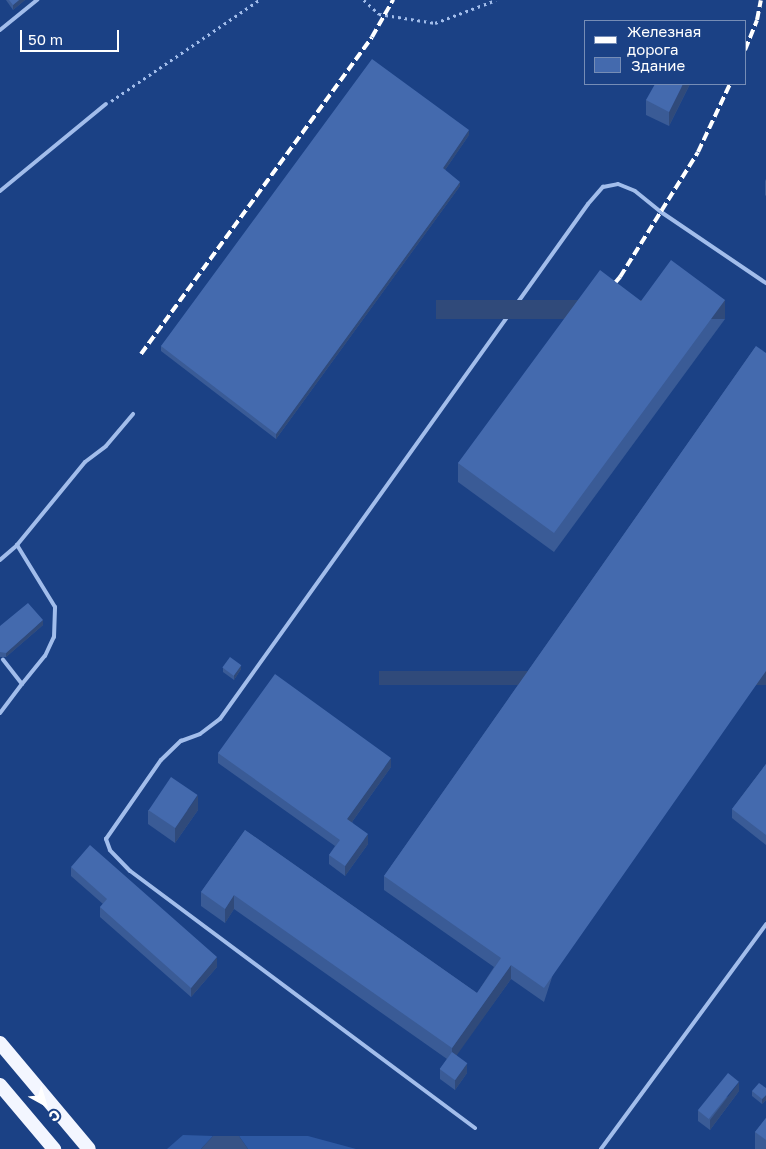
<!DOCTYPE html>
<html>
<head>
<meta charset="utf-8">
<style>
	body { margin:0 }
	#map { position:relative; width:766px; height:1149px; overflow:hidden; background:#1b4185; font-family:"Golos Text",sans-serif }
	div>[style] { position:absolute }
	.green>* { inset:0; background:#2e59a3 }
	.water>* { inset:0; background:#375386 }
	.path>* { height:2.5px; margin-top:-1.25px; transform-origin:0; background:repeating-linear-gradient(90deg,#a2bdeb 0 2.5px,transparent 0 6.5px) }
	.service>* { height:4px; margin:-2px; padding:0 2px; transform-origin:2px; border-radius:2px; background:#a2bdeb }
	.trunk>* { height:14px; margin:-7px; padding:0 7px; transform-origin:7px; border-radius:7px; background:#f3f6ff }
	.rail>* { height:4px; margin-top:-2px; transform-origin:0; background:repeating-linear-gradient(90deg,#fff 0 9px,transparent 0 13px) }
	.wall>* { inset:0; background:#3a5b96 }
	.shaded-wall>* { inset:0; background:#304a7a; transform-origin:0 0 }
	.building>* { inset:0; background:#446aae; transform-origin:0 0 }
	span { translate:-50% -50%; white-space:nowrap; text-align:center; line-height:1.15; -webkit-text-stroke:4px #1b4185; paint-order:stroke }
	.legend { position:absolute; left:584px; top:20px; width:162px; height:65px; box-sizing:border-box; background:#1b4185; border:1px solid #768db6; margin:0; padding:6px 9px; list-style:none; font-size:15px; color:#fff }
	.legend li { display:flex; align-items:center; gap:10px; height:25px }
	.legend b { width:25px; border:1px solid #768db6 }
	.north { position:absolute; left:20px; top:1079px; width:50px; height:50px; -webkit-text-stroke:4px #1b4185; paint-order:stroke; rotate:141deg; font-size:14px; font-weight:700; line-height:20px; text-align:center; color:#fff }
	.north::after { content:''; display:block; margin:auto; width:18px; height:22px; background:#fff; clip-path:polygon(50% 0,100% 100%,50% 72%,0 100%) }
	.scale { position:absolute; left:20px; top:30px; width:99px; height:22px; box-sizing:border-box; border:2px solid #fff; border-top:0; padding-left:6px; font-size:15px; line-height:18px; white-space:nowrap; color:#fff; -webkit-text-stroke:4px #1b4185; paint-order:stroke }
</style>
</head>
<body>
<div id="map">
	<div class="green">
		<i style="clip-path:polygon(183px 1135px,213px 1136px,201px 1149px,167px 1149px)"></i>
		<i style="clip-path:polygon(239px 1136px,308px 1136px,356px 1149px,248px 1149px)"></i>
	</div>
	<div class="water">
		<i style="clip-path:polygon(213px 1136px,239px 1136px,248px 1149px,201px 1149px)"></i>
	</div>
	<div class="path">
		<i style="left:364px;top:0;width:21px;rotate:43deg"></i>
		<i style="left:379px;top:14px;width:57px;rotate:9.1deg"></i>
		<i style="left:435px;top:23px;width:65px;rotate:-20.7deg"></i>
		<i style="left:111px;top:101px;width:179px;rotate:-34.3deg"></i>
	</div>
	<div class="service">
		<i style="left:0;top:30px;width:48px;rotate:-39deg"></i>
		<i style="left:0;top:191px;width:137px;rotate:-39.4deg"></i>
		<i style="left:0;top:560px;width:23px;rotate:-41deg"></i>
		<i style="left:22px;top:684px;width:36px;rotate:-51deg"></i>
		<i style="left:45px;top:656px;width:21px;rotate:-65deg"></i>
		<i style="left:54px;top:637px;width:30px;rotate:-88deg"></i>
		<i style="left:55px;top:607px;width:73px;rotate:-121.5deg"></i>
		<i style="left:17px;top:545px;width:107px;rotate:-50.7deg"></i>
		<i style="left:85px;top:462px;width:26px;rotate:-37deg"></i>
		<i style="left:106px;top:446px;width:42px;rotate:-49.8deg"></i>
		<i style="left:0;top:713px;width:36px;rotate:-53deg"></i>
		<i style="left:22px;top:684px;width:31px;rotate:-128deg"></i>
		<i style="left:475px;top:1128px;width:430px;rotate:-143.3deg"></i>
		<i style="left:130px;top:871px;width:29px;rotate:-134deg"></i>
		<i style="left:110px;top:850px;width:12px;rotate:-110deg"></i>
		<i style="left:106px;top:839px;width:96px;rotate:-55.2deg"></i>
		<i style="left:161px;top:760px;width:28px;rotate:-44deg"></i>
		<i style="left:181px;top:741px;width:20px;rotate:-20deg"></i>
		<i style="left:200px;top:734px;width:25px;rotate:-37deg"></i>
		<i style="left:220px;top:719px;width:633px;rotate:-54.45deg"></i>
		<i style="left:588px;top:204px;width:23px;rotate:-49deg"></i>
		<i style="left:603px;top:187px;width:15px;rotate:-11deg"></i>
		<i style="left:618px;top:184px;width:18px;rotate:22deg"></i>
		<i style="left:635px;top:191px;width:33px;rotate:39deg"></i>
		<i style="left:661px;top:212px;width:127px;rotate:34.1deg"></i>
		<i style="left:601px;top:1149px;width:279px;rotate:-53.7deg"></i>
	</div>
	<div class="trunk">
		<i style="left:0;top:1043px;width:138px;rotate:50deg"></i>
		<i style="left:0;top:1085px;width:84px;rotate:49.8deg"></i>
	</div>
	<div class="rail">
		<i style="left:745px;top:50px;width:32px;rotate:-68deg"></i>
		<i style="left:757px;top:20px;width:20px;rotate:-79deg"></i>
		<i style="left:607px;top:292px;width:20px;rotate:-49deg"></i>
		<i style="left:620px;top:277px;width:147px;rotate:-58deg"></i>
		<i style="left:698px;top:152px;width:75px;rotate:-64.8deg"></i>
		<i style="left:141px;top:354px;width:392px;rotate:-53.9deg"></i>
		<i style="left:372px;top:37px;width:43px;rotate:-60.4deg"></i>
	</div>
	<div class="wall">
		<i style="clip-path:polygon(6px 0,25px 0,13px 10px)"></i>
		<i style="clip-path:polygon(690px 84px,669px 126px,646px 115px,646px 100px)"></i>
		<i style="clip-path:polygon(469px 135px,445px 170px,460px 186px,276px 439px,161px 351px,161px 346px)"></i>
		<i style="clip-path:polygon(766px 179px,766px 196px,765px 195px,765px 181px)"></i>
		<i style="clip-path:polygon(641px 301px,725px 319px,554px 552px,458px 482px,458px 463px)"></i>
		<i style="clip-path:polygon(756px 346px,544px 1002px,511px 979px,456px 1055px,467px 1073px,455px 1090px,440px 1079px,440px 1069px,447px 1059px,234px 909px,225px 923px,201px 906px,201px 892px,245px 830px,477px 993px,494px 967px,384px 890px,384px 876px)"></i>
		<i style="clip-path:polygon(43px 625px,6px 657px,0 657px,0 662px,0 626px)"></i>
		<i style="clip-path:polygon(223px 668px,241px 669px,234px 680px,223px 672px)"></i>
		<i style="clip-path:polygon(218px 753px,391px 767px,352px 822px,368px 844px,345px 876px,329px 864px,329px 855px,335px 846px,218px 763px)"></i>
		<i style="clip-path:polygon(766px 764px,766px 845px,732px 818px,732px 809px)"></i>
		<i style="clip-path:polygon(148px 810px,198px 810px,175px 843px,148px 824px)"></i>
		<i style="clip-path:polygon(71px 867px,217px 967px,191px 997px,100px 917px,100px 907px,103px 904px,71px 876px)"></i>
		<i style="clip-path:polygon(766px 1088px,766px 1100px,762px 1104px,752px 1096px,752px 1091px)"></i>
		<i style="clip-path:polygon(739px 1091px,710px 1130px,698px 1121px,698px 1111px)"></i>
		<i style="clip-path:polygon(766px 1118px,766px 1149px,755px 1149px,755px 1132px)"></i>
	</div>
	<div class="shaded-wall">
		<i style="clip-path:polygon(19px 0,25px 0,13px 10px,13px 5px)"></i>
		<i style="clip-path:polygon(683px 84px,690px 84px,669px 126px,669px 112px)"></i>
		<i style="clip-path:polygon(469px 130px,469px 135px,443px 173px,443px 168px)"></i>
		<i style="clip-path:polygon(460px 182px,460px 186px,276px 439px,276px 434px)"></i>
		<i style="left:725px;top:300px;width:19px;height:289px;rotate:90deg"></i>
		<i style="clip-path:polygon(43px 620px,43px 625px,6px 657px,6px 653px)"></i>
		<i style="clip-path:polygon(241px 665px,241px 669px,234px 680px,234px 675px)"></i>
		<i style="left:766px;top:671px;width:14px;height:387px;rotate:90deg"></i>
		<i style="clip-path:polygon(391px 758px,391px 767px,347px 829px,347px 819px)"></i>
		<i style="clip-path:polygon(198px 795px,198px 810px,175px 843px,175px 828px)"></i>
		<i style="clip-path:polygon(368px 834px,368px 844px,345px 876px,345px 866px)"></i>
		<i style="clip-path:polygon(234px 895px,234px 909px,225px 923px,225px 909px)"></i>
		<i style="clip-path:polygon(217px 957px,217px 967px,191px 997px,191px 988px)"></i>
		<i style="clip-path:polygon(511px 965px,511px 979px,452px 1062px,452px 1048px)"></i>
		<i style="clip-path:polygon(467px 1063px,467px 1073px,455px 1090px,455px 1080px)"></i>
		<i style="clip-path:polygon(739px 1082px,739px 1091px,710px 1130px,710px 1120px)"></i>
		<i style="clip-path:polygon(766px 1095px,766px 1100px,762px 1104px,762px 1099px)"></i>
	</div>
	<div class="building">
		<i style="clip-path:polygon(9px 0,19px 0,13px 5px)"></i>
		<i style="clip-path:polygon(372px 59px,469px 130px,443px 168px,460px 182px,276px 434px,161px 346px)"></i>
		<i style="clip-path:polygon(655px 84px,683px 84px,669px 112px,646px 100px)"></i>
		<i style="clip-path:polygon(671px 260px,725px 300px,554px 533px,458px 463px,600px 270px,641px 301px)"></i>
		<i style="clip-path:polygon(756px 346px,766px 353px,766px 671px,544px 988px,511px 965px,452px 1048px,234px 895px,225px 909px,201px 892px,245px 830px,477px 993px,501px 958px,384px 876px)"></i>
		<i style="clip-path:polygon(28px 603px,43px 620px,6px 653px,0 652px,0 658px,0 626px)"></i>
		<i style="left:230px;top:657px;width:14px;height:13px;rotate:36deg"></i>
		<i style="clip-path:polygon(275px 674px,391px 758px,347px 819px,368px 834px,345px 866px,329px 855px,340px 840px,218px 753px)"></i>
		<i style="clip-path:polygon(766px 764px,766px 835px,732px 809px)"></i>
		<i style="left:171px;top:777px;width:32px;height:40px;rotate:34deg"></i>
		<i style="clip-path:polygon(90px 845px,217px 957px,191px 988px,100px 907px,107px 899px,71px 867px)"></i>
		<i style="left:452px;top:1052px;width:19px;height:21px;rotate:36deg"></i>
		<i style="left:728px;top:1073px;width:14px;height:48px;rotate:39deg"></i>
		<i style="clip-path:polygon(759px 1083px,766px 1088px,766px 1095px,762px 1099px,752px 1091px)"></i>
		<i style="clip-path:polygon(766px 1118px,766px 1140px,755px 1132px)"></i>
	</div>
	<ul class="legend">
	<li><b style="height:6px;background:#fff"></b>Железная дорога</li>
	<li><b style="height:14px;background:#446aae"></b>Здание</li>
	</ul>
	<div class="north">С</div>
	<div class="scale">50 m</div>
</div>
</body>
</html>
